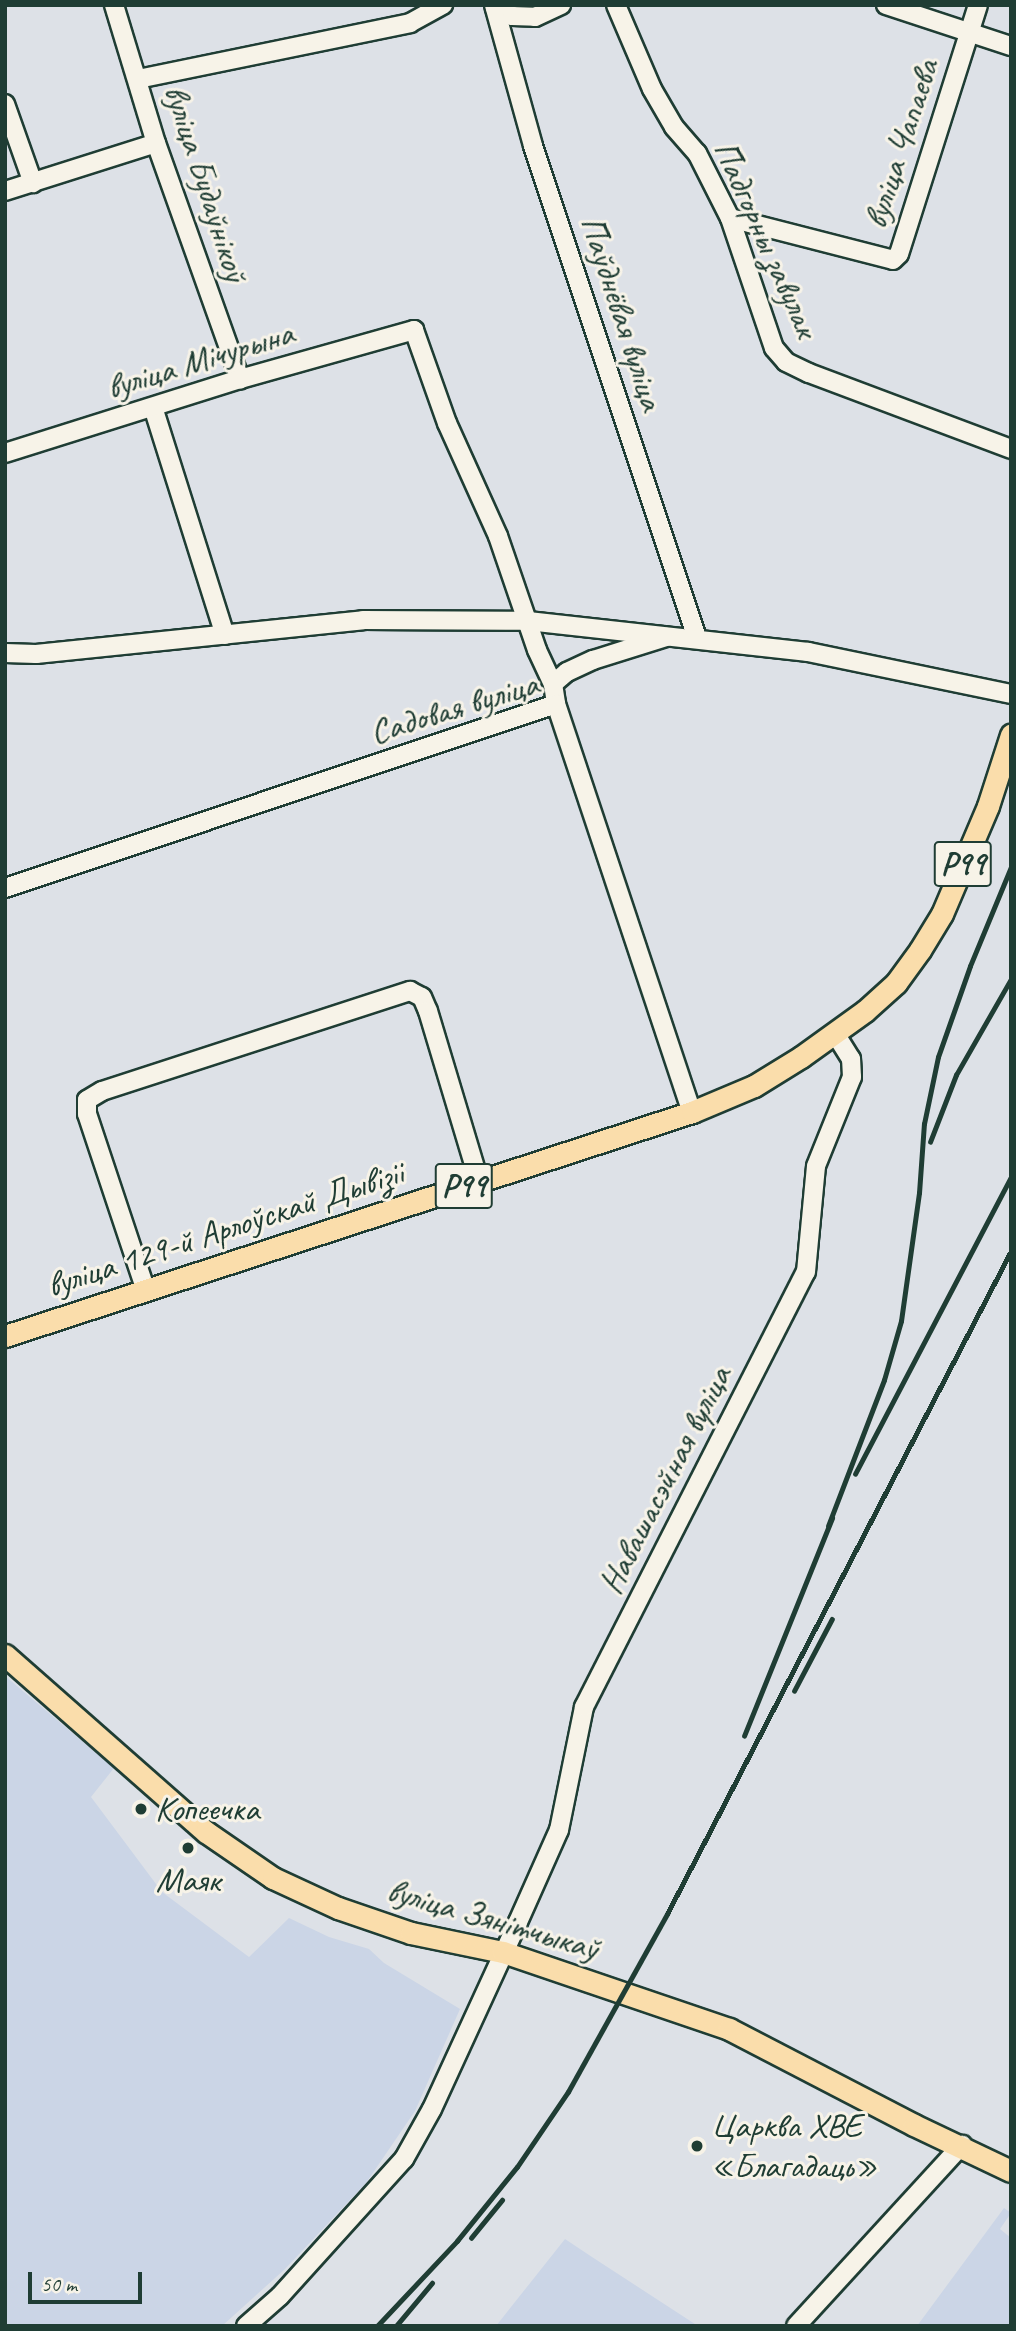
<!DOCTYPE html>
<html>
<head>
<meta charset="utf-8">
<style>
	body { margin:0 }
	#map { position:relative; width:1016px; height:2331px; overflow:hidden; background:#dde1e7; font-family:Caveat,sans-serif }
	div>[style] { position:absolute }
	.built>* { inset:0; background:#cbd5e6 }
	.roads { filter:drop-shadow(2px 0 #1f3d34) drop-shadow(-2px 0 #1f3d34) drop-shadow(0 2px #1f3d34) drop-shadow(0 -2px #1f3d34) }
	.minor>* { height:18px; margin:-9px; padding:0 9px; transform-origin:9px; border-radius:9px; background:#f7f3e8 }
	.major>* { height:21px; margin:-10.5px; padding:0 10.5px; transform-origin:10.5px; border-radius:10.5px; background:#faddab }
	.rail>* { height:4.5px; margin:-2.25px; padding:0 2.25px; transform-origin:2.25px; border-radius:2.25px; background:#1f3d34 }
	.dots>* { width:19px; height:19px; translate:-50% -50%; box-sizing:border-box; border:4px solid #f7f3e8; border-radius:50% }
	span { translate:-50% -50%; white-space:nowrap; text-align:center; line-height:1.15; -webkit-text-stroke:6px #f7f3e8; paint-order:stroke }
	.shield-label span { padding:2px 5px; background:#f7f3e8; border:2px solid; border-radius:5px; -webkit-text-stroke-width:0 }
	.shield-label { font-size:33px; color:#1f3d34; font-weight:700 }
	.street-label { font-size:35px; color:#1f3d34 }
	.poi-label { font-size:35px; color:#1f3d34 }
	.left { translate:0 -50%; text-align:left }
	.frame { position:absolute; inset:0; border:7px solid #1f3d34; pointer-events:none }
	.scale { position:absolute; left:28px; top:2272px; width:114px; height:32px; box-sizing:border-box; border:4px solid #1f3d34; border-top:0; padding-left:9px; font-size:21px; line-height:24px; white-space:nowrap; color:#1f3d34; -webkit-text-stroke:5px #f7f3e8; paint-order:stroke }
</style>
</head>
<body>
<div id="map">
	<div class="built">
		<i style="clip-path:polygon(5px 1676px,114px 1768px,91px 1797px,162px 1892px,249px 1957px,289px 1918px,329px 1937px,369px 1949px,384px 1963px,460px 2009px,415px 2111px,366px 2183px,285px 2269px,222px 2326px,5px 2326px)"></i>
		<i style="clip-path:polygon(1004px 2208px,1011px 2213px,1000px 2229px,1011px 2238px,1011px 2326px,917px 2326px)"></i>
		<i style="clip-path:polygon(565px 2239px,592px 2257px,698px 2326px,496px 2326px)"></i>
	</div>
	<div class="roads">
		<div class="minor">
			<i style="left:114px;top:5px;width:144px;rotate:73.1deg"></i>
			<i style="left:156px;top:143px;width:251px;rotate:70.4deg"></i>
			<i style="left:494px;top:5px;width:146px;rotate:74.5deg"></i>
			<i style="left:533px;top:146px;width:519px;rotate:71.57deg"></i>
			<i style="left:616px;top:5px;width:91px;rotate:66.8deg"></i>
			<i style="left:652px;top:89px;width:44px;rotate:59.9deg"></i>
			<i style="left:674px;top:127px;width:35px;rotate:49deg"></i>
			<i style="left:697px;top:153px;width:73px;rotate:63.1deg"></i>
			<i style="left:730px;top:218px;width:137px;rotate:71.3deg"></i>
			<i style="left:774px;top:348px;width:18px;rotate:49deg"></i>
			<i style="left:786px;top:362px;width:25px;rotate:26deg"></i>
			<i style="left:809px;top:373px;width:216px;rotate:20.6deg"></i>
			<i style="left:886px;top:5px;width:132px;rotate:18.2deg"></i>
			<i style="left:495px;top:8px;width:19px;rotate:25deg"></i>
			<i style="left:512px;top:16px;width:23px;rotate:2deg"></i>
			<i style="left:535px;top:17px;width:29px;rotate:-25deg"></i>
			<i style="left:138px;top:79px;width:278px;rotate:-11.6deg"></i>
			<i style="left:410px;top:23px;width:38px;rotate:-29deg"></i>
			<i style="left:5px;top:104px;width:84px;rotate:70.5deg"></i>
			<i style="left:5px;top:191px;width:158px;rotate:-17.6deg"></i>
			<i style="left:730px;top:218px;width:168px;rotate:14.4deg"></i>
			<i style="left:893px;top:260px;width:8px;rotate:-45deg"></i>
			<i style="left:899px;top:254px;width:261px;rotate:-72.4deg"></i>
			<i style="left:153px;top:407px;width:239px;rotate:72.5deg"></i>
			<i style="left:5px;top:453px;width:246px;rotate:-17.5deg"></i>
			<i style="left:240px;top:379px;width:181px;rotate:-15.7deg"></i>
			<i style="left:414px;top:330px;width:99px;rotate:70.5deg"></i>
			<i style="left:447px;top:423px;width:124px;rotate:65.7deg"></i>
			<i style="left:498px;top:536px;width:120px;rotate:71.1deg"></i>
			<i style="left:537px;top:650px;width:38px;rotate:65deg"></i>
			<i style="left:553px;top:684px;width:20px;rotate:81deg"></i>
			<i style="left:5px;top:653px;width:31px;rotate:2deg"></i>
			<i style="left:36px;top:654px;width:329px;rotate:-5.9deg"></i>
			<i style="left:363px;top:620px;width:165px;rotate:0.3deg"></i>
			<i style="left:528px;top:621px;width:282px;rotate:6.3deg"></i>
			<i style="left:808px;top:652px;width:207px;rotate:11.7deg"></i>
			<i style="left:553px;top:684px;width:18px;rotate:-41deg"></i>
			<i style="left:567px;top:672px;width:29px;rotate:-25deg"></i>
			<i style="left:593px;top:660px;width:77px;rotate:-17.5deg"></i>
			<i style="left:5px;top:888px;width:581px;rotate:-18.47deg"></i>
			<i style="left:556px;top:704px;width:430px;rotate:71.6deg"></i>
			<i style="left:146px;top:1291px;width:187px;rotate:-108.4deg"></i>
			<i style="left:87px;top:1114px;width:14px;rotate:-90deg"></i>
			<i style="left:87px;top:1100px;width:17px;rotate:-31deg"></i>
			<i style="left:102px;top:1091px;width:324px;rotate:-18deg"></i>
			<i style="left:410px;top:991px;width:13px;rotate:27deg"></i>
			<i style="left:422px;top:997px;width:15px;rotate:67deg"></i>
			<i style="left:428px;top:1011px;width:177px;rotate:73.3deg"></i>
			<i style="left:246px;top:2326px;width:45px;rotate:-41.4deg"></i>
			<i style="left:280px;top:2296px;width:185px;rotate:-47.9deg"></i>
			<i style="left:404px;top:2159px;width:57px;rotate:-60.8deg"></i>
			<i style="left:432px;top:2109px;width:206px;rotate:-65.3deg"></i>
			<i style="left:518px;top:1922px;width:101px;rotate:-66deg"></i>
			<i style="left:559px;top:1830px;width:126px;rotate:-78.5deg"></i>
			<i style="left:584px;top:1707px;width:488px;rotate:-63deg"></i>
			<i style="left:806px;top:1272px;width:106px;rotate:-84.6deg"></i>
			<i style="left:816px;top:1166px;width:96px;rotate:-68deg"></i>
			<i style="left:852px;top:1077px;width:18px;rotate:-93deg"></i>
			<i style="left:851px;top:1059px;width:28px;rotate:-122deg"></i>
			<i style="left:796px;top:2326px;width:246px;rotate:-47.5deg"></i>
		</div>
		<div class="major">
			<i style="left:5px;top:1336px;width:723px;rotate:-18.06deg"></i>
			<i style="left:692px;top:1112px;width:67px;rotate:-22.8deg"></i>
			<i style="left:754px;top:1086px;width:55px;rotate:-31.7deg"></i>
			<i style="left:801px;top:1057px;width:79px;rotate:-35.7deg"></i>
			<i style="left:865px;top:1011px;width:42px;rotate:-42.1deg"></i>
			<i style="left:896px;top:983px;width:41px;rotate:-54deg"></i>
			<i style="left:920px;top:950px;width:42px;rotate:-58.6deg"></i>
			<i style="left:942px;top:914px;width:117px;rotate:-66.9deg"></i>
			<i style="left:988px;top:806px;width:75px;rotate:-72.1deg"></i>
			<i style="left:5px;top:1655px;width:268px;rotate:41.4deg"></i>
			<i style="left:206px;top:1832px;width:81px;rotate:34.5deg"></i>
			<i style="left:273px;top:1878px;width:72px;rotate:24.8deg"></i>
			<i style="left:338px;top:1908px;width:77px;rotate:18.9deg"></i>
			<i style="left:411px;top:1933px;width:94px;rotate:11.7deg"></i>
			<i style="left:503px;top:1952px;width:239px;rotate:18.8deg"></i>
			<i style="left:729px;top:2029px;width:208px;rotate:27.4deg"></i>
			<i style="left:914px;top:2125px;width:107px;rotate:25.4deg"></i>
		</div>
	</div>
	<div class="rail">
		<i style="left:930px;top:1142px;width:72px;rotate:-68.8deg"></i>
		<i style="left:956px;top:1075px;width:111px;rotate:-60.2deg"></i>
		<i style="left:855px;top:1474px;width:335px;rotate:-62.3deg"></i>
		<i style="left:828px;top:1526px;width:156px;rotate:-69deg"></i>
		<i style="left:884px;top:1380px;width:61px;rotate:-73.9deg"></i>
		<i style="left:901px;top:1321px;width:129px;rotate:-82deg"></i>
		<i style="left:919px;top:1193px;width:69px;rotate:-85.9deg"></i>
		<i style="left:924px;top:1124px;width:68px;rotate:-78.2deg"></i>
		<i style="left:938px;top:1057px;width:96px;rotate:-70.6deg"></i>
		<i style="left:970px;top:966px;width:107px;rotate:-67.5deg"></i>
		<i style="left:794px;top:1691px;width:81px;rotate:-62.2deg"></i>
		<i style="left:744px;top:1736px;width:235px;rotate:-68deg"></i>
		<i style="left:471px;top:2238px;width:49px;rotate:-50.8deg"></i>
		<i style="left:377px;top:2326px;width:117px;rotate:-46.7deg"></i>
		<i style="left:457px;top:2241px;width:95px;rotate:-51deg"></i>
		<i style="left:517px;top:2167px;width:91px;rotate:-55.8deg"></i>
		<i style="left:568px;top:2092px;width:204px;rotate:-60.9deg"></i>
		<i style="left:667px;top:1914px;width:747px;rotate:-62.58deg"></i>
		<i style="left:396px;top:2326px;width:56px;rotate:-50.1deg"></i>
	</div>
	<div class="dots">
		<i style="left:141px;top:1809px;background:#1f3d34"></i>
		<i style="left:188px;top:1848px;background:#1f3d34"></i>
		<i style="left:697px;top:2146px;background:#1f3d34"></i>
	</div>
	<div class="shield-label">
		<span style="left:963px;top:864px">Р99</span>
		<span style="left:464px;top:1186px">Р99</span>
	</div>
	<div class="street-label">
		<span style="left:901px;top:144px;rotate:-72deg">вуліца Чапаева</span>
		<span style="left:206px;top:183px;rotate:72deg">вуліца Будаўнікоў</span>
		<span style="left:766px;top:239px;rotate:66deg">Падгорны завулак</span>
		<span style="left:622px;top:313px;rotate:72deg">Паўднёвая вуліца</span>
		<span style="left:200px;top:360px;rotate:-17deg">вуліца Мічурына</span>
		<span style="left:454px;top:708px;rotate:-17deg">Садовая вуліца</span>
		<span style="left:225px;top:1229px;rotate:-18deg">вуліца 129-й Арлоўскай Дывізіі</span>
		<span style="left:665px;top:1480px;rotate:-63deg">Навашасэйная вуліца</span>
		<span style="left:493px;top:1919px;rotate:16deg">вуліца Зянітчыкаў</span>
	</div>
	<div class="poi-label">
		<span class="left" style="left:155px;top:1809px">Копеечка</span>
		<span style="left:188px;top:1880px">Маяк</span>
		<span class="left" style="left:711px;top:2146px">Царква ХВЕ<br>«Благадаць»</span>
	</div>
	<div class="frame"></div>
	<div class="scale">50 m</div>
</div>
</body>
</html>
